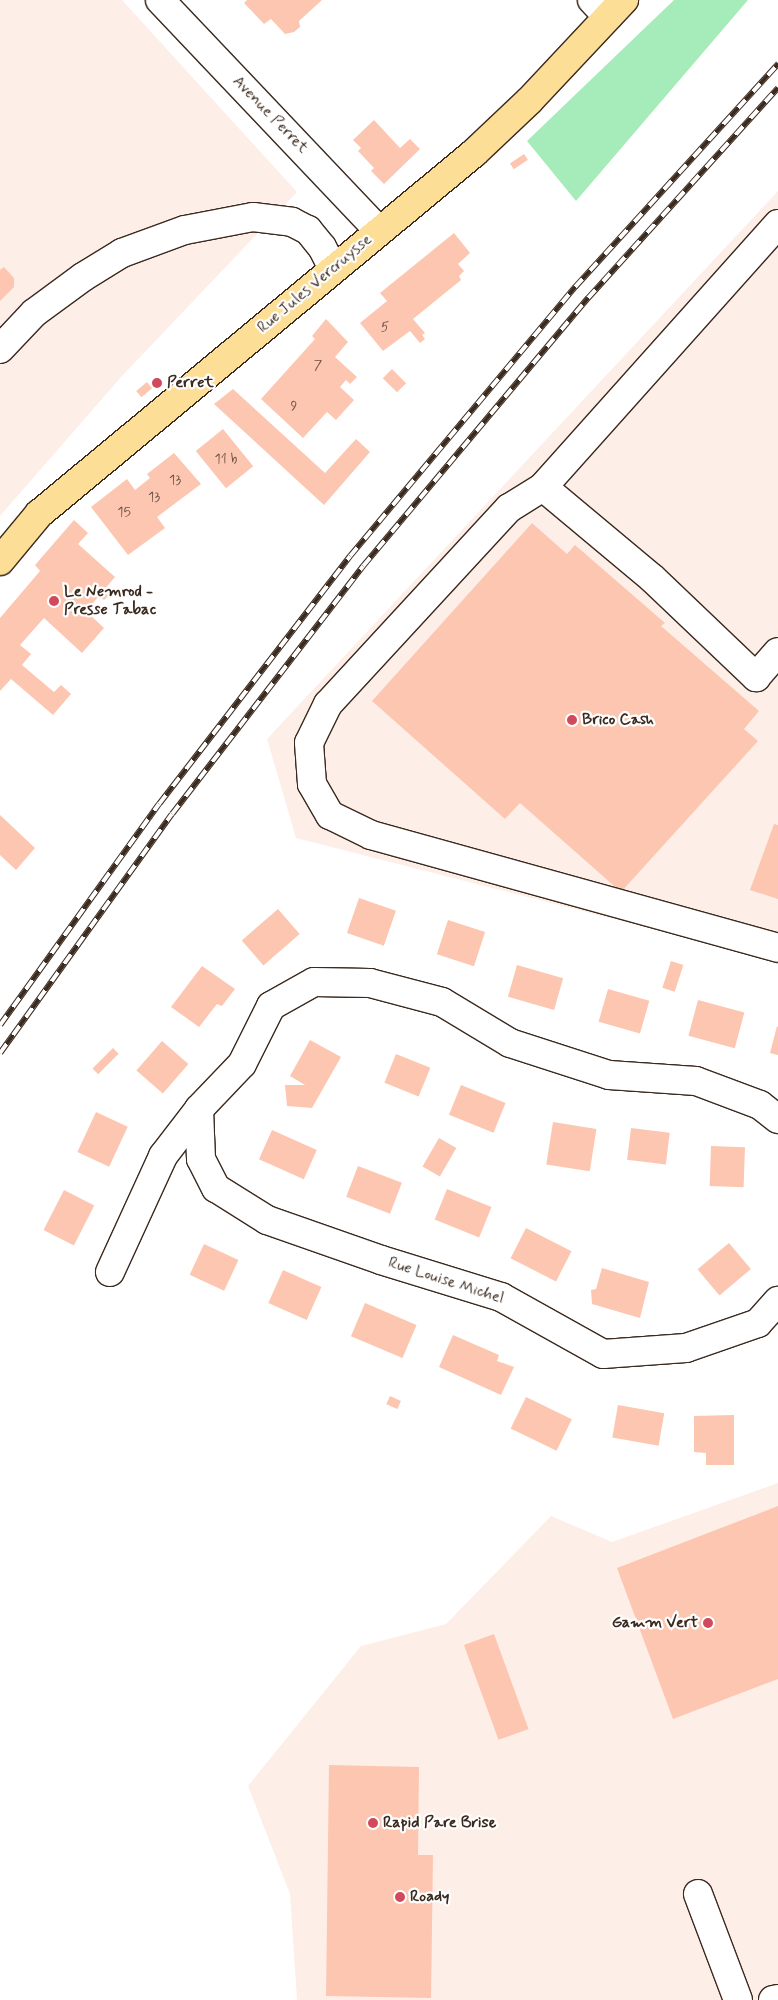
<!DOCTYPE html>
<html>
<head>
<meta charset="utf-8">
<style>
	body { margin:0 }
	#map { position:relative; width:778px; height:2000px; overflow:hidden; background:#fff; font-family:Mynerve,sans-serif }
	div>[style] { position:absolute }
	.built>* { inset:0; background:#feeee8 }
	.green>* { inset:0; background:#a5ecba }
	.building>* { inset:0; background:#fdc6b1; transform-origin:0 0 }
	.roads { filter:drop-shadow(1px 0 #3b2a1e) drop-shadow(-1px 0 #3b2a1e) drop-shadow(0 1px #3b2a1e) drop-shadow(0 -1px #3b2a1e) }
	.minor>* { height:28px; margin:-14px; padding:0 14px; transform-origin:14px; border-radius:14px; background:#fff }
	.major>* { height:28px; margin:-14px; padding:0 14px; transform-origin:14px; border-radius:14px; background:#fdde96 }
	.rail>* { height:5.5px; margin-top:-2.75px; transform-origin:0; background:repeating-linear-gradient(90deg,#fff 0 11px,#3b2a1e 0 22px); box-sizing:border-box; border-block:1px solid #3b2a1e }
	.dots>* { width:14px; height:14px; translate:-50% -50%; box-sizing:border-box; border:2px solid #fff; border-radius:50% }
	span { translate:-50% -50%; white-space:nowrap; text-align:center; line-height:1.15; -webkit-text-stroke:4.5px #fff; paint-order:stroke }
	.number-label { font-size:14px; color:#6c5143 }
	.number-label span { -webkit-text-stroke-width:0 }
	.street-label { font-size:16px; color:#3b2a1e }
	.poi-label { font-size:16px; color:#3b2a1e; font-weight:700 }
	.left { translate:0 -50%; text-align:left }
	.right { translate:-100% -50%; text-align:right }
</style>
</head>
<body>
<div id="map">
	<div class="built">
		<i style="clip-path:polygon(0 0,122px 0,297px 192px,122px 376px,0 516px)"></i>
		<i style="clip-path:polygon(778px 191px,778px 961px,296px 838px,267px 739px)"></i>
		<i style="clip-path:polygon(778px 1483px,778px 2000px,297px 2000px,290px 1894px,248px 1786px,361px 1646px,446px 1624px,551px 1516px,612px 1542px)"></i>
	</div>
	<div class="green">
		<i style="clip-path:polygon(674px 0,748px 0,576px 201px,527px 141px)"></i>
	</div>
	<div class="building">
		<i style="clip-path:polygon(247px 0,322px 0,299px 21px,300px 27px,294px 32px,285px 34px,271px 19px,264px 24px,244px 3px)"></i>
		<i style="clip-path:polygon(374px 120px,400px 148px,410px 139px,420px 149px,384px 184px,371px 171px,374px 168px,358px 151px,361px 148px,353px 140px)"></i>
		<i style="left:524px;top:154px;width:7px;height:17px;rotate:56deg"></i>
		<i style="clip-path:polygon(454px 233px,470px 253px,458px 264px,464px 271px,459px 276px,461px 280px,413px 319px,425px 333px,422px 335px,425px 339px,420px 343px,410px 331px,383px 351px,360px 323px,387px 301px,380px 293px)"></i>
		<i style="clip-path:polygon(4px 267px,14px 278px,14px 287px,0 301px,0 270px)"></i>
		<i style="clip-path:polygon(326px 319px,348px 342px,335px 357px,357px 377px,350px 384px,346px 380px,340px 387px,354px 400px,336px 420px,327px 412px,303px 438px,261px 399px,315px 339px,312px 336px)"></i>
		<i style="left:392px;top:369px;width:20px;height:13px;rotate:45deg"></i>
		<i style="left:147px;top:382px;width:8px;height:14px;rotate:50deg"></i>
		<i style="clip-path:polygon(233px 389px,325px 473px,356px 439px,370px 452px,324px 505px,214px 404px)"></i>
		<i style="left:223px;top:429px;width:48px;height:35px;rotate:51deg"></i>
		<i style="clip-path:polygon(174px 453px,201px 484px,157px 517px,165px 528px,128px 555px,91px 507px,127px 479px,135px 490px,150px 478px,147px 474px)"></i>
		<i style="clip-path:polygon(74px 520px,88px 533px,78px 544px,115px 577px,104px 590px,109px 595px,104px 600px,99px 596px,86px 611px,104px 628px,82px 653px,44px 618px,20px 645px,31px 654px,22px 665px,54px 692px,61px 685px,71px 694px,53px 715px,11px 679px,0 691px,0 618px,40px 571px,35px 565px)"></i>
		<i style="clip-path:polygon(532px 523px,567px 554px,575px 545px,665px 623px,661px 626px,759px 711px,744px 729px,758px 741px,621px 892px,520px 803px,505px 819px,372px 701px)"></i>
		<i style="clip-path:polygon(0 815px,35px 848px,16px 870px,0 855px)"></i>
		<i style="clip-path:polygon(774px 824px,778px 825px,778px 899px,750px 890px)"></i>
		<i style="left:359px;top:898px;width:39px;height:37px;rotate:19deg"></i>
		<i style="left:278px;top:909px;width:33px;height:48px;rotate:49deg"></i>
		<i style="left:448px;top:920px;width:39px;height:36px;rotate:18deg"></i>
		<i style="left:671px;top:961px;width:13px;height:28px;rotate:18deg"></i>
		<i style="left:517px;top:965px;width:48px;height:33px;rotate:16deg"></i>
		<i style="clip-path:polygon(202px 966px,235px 989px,222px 1006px,217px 1004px,199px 1027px,171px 1007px)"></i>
		<i style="left:608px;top:989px;width:43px;height:34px;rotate:16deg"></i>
		<i style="left:698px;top:1000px;width:48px;height:37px;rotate:15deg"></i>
		<i style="clip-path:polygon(777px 1026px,778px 1027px,778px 1055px,770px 1053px)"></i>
		<i style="clip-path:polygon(310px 1040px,341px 1057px,312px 1108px,287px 1106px,285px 1085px,305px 1085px,290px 1076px)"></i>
		<i style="left:162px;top:1041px;width:35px;height:39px;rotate:41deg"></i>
		<i style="left:113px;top:1048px;width:8px;height:29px;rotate:45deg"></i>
		<i style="left:396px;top:1054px;width:37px;height:31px;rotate:22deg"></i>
		<i style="left:461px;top:1085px;width:48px;height:32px;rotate:22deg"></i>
		<i style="left:96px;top:1112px;width:35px;height:44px;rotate:25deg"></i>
		<i style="left:553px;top:1122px;width:44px;height:43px;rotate:9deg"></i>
		<i style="left:631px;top:1128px;width:39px;height:32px;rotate:7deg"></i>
		<i style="left:272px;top:1130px;width:49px;height:32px;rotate:24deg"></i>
		<i style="left:439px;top:1138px;width:20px;height:33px;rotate:30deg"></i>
		<i style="left:711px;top:1146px;width:34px;height:40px;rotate:2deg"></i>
		<i style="left:358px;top:1166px;width:47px;height:33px;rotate:21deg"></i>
		<i style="left:447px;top:1189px;width:48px;height:33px;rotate:22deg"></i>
		<i style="left:64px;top:1190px;width:34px;height:45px;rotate:27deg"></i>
		<i style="left:526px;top:1228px;width:51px;height:34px;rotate:27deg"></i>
		<i style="left:729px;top:1243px;width:34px;height:41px;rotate:50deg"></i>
		<i style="left:204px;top:1244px;width:38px;height:34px;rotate:25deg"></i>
		<i style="clip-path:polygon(602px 1268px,649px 1282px,640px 1318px,592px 1304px,591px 1290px,596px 1289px)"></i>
		<i style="left:283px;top:1270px;width:42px;height:36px;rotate:24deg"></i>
		<i style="left:365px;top:1303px;width:56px;height:36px;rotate:23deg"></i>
		<i style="clip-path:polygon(453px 1335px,499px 1355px,497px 1361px,514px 1367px,501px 1395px,439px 1367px)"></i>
		<i style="left:390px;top:1396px;width:12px;height:9px;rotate:24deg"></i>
		<i style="left:526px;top:1397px;width:51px;height:35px;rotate:26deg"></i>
		<i style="left:618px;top:1405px;width:47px;height:33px;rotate:10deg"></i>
		<i style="clip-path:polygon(734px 1415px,734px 1465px,706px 1465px,706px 1453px,694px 1452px,694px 1416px)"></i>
		<i style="clip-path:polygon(778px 1506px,778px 1679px,673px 1719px,617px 1568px)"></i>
		<i style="left:494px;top:1634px;width:101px;height:32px;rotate:70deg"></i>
		<i style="clip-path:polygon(329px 1765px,419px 1767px,418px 1855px,433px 1855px,431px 1998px,326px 1996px)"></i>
	</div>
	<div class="roads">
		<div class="minor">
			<i style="left:160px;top:0;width:318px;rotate:46.5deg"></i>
			<i style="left:592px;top:0;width:23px;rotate:47deg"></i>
			<i style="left:778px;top:224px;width:353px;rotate:131.8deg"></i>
			<i style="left:543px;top:487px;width:142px;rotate:39.9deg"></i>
			<i style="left:652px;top:578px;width:144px;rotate:43.6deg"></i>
			<i style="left:756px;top:677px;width:33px;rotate:-49deg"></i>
			<i style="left:0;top:349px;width:50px;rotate:-46.6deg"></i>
			<i style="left:34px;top:313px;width:61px;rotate:-36.3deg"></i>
			<i style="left:83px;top:277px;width:46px;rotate:-31.6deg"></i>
			<i style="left:122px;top:253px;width:67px;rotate:-20.1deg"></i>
			<i style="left:185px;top:230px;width:69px;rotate:-10.8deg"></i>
			<i style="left:253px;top:217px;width:39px;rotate:7deg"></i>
			<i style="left:292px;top:222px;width:18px;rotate:27deg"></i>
			<i style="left:308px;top:230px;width:22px;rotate:51deg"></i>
			<i style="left:322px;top:247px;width:25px;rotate:63deg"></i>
			<i style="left:543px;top:487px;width:40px;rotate:148deg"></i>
			<i style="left:509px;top:508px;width:267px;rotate:132.7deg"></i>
			<i style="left:328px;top:704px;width:43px;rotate:116deg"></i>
			<i style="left:309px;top:743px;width:41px;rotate:85.8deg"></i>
			<i style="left:312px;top:784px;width:36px;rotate:60deg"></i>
			<i style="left:330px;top:815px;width:46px;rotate:26deg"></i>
			<i style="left:371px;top:835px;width:422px;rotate:15.5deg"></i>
			<i style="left:199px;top:1109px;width:50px;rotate:87.7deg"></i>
			<i style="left:201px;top:1159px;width:33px;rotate:63deg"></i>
			<i style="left:216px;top:1188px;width:60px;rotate:32.1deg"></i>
			<i style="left:267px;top:1220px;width:121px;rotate:19.3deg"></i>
			<i style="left:381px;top:1260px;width:126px;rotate:17.1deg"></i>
			<i style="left:501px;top:1297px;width:117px;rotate:29.2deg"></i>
			<i style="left:603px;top:1354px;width:83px;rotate:-4.1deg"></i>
			<i style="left:686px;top:1348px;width:76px;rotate:-19.1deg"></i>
			<i style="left:758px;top:1323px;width:30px;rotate:-48deg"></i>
			<i style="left:110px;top:1272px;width:128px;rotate:-65.4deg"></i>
			<i style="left:163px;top:1156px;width:59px;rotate:-52.5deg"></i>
			<i style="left:199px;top:1109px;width:62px;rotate:-46.3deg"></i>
			<i style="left:242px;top:1064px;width:65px;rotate:-63.4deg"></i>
			<i style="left:271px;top:1006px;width:49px;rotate:-29.2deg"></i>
			<i style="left:314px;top:982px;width:56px;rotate:1deg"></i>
			<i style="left:370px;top:983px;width:74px;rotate:14.8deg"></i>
			<i style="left:442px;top:1002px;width:79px;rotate:31.1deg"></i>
			<i style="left:510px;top:1043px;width:104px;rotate:17.9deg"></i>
			<i style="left:609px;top:1075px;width:87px;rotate:3.9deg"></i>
			<i style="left:696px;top:1081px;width:68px;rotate:20.6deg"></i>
			<i style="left:760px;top:1105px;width:23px;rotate:38deg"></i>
			<i style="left:698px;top:1894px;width:113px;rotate:69.3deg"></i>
			<i style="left:773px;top:2000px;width:5px;rotate:-11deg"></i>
		</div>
		<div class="major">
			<i style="left:0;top:561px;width:61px;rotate:-50.3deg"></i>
			<i style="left:39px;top:514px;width:565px;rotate:-39.69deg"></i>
			<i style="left:474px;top:153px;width:76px;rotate:-43.4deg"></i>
			<i style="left:529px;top:101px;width:139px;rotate:-46.8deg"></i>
		</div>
	</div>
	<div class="rail">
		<i style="left:0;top:1025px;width:272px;rotate:-54.3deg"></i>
		<i style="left:159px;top:804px;width:313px;rotate:-52.4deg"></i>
		<i style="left:350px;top:556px;width:351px;rotate:-50.1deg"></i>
		<i style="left:575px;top:287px;width:302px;rotate:-47.7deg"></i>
		<i style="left:0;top:1053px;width:294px;rotate:-54.3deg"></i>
		<i style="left:172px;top:814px;width:313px;rotate:-52.4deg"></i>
		<i style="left:363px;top:566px;width:350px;rotate:-50deg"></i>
		<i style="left:588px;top:298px;width:283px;rotate:-47.9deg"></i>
	</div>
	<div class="dots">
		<i style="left:157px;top:383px;background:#d1495b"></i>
		<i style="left:54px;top:601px;background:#d1495b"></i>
		<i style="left:572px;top:720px;background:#d1495b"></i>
		<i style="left:708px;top:1623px;background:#d1495b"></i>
		<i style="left:373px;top:1823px;background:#d1495b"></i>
		<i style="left:400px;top:1897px;background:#d1495b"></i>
	</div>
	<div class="number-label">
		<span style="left:385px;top:327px">5</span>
		<span style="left:318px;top:365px">7</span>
		<span style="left:294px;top:406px">9</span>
		<span style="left:226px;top:459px">11 b</span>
		<span style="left:175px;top:480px">13</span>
		<span style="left:154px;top:497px">13</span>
		<span style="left:124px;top:512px">15</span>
	</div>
	<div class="street-label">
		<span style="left:270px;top:115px;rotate:46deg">Avenue Perret</span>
		<span style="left:315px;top:284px;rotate:-40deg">Rue Jules Vercruysse</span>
		<span style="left:446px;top:1281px;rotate:18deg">Rue Louise Michel</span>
	</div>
	<div class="poi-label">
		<span class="left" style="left:167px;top:383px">Perret</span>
		<span class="left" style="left:64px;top:601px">Le Nemrod -<br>Presse Tabac</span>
		<span class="left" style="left:582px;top:720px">Brico Cash</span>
		<span class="right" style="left:698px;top:1623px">Gamm Vert</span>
		<span class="left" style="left:383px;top:1823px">Rapid Pare Brise</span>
		<span class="left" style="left:410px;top:1897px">Roady</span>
	</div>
</div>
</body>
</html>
